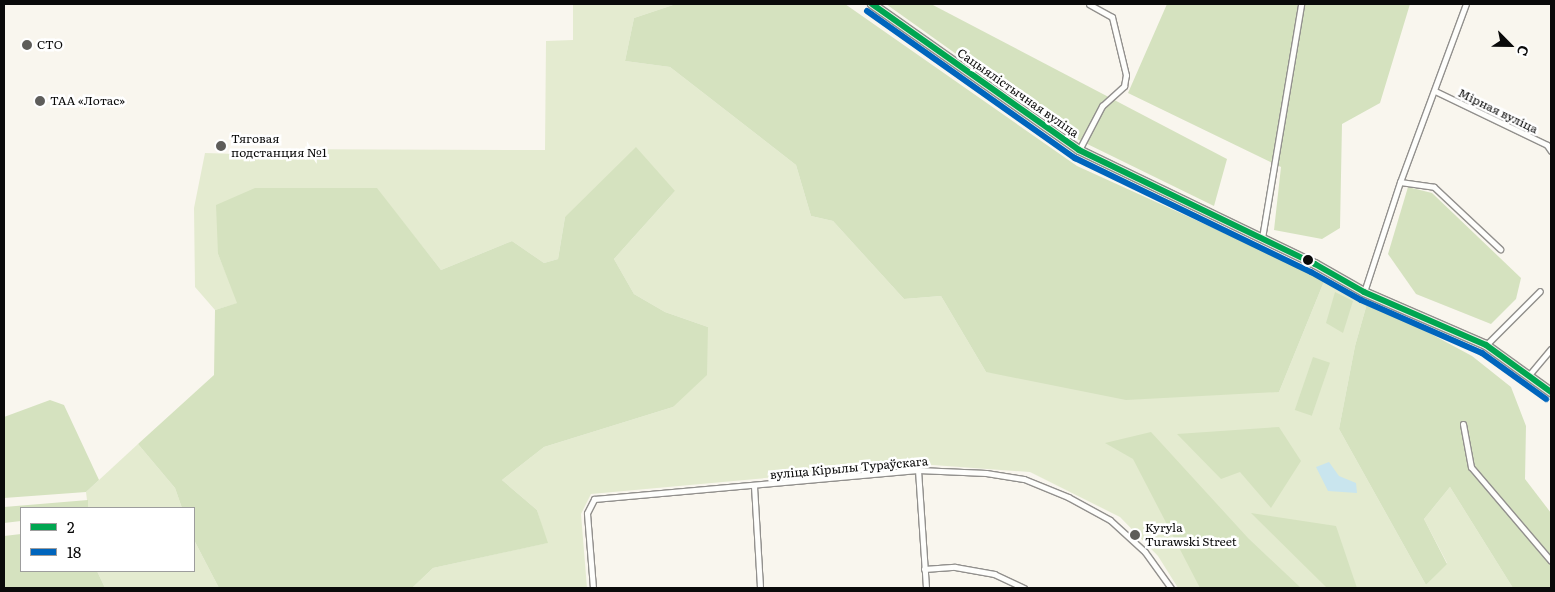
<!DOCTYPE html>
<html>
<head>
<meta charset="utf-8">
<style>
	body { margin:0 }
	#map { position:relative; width:1555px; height:592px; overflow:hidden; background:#f9f6ee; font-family:Literata,serif }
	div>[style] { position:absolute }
	.green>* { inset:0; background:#e4ebd0 }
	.forest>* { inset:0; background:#d5e2bf; transform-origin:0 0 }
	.water>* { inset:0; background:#c9e5ee }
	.roads { filter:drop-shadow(1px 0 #92908d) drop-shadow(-1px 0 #92908d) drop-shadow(0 1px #92908d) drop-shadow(0 -1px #92908d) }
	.street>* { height:5px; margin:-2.5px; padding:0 2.5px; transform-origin:2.5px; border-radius:2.5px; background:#fefefc }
	.secondary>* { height:8px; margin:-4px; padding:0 4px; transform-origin:4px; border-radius:4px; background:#f3f0e8 }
	.bus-1>* { height:6px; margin:-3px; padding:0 3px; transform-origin:3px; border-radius:3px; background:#00a651 }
	.bus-2>* { height:6px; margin:-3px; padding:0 3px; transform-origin:3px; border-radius:3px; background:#0065bd }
	.dots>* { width:14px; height:14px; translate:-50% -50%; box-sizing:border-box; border:2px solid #fff; border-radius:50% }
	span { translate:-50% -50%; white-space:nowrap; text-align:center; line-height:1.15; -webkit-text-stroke:5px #fff; paint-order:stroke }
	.poi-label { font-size:12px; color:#0a0a0a }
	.left { translate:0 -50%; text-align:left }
	.street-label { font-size:12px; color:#0a0a0a }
	.frame { position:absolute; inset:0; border:5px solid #0a0a0a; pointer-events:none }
	.legend { position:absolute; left:20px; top:507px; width:175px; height:65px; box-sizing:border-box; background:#fff; border:1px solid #9d9d9d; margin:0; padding:6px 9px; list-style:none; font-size:15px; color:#0a0a0a }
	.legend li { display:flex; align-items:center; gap:10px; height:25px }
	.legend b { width:25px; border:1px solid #9d9d9d }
	.north { position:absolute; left:1485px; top:20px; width:50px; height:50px; -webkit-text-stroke:4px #fff; paint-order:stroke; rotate:113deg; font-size:14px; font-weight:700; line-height:20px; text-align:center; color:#0a0a0a }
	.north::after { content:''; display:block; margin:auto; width:18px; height:22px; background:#0a0a0a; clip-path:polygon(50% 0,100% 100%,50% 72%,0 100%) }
</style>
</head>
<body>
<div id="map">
	<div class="green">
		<i style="clip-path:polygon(573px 4px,676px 4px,634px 18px,625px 61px,670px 67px,796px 165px,811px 216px,833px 221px,904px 299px,941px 296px,986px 372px,1279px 392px,1325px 279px,1368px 300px,1355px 346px,1339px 429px,1426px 585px,1447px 563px,1424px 519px,1450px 487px,1513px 588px,1178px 588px,1158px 556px,1120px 517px,1030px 472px,919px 464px,591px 494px,581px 514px,587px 588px,412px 588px,433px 568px,547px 543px,537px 510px,502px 480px,544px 447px,673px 407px,708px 327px,665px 312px,634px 294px,614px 259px,675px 191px,565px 217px,558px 259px,544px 263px,512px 241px,441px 270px,376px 188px,218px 254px,238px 303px,215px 310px,195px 287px,194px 208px,205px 153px,236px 154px,236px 149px,545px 150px,546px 41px,573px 40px)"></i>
		<i style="clip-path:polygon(138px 444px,175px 488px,182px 508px,88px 508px,86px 492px)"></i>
		<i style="clip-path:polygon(194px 540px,219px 588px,105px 588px,97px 571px,194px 571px)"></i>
	</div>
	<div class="forest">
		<i style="clip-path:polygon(676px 4px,845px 4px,1077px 166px,1325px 279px,1279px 392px,1126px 400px,986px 372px,941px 296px,904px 299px,833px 221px,811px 216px,796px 165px,670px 67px,625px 61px,634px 18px)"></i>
		<i style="clip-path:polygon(886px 4px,931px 4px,1227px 159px,1214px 206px,1073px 137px)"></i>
		<i style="clip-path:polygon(1167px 4px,1410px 4px,1380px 103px,1342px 124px,1340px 228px,1322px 239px,1274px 230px,1281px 167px,1128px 93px)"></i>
		<i style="clip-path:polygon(636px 147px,675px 191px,614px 259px,634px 294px,665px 312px,708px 327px,707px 375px,673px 407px,544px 447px,502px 480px,537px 510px,548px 543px,433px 568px,412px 588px,219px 588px,194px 540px,194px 508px,182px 508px,175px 488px,138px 444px,214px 375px,215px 310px,237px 303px,218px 254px,216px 205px,255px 188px,377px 188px,441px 270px,512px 241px,544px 263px,558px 259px,565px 217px)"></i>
		<i style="clip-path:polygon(1408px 187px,1432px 193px,1521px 278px,1516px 299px,1491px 324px,1416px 294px,1388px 254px)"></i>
		<i style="clip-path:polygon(1335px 292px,1353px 301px,1343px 333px,1326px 323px)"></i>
		<i style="clip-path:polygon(1368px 300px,1472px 356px,1511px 387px,1526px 426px,1525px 479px,1551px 513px,1551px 588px,1513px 588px,1450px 487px,1424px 519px,1447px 564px,1426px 585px,1339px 429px,1355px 346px)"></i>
		<i style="left:1313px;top:357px;width:18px;height:56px;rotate:19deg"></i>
		<i style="clip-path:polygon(50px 400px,64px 405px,99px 480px,86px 492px,4px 498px,4px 417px)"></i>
		<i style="clip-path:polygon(1279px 427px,1301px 461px,1271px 508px,1240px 472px,1221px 479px,1177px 434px)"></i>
		<i style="clip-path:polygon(1151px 432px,1248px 538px,1301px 588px,1200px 588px,1133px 459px,1105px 443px)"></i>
		<i style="clip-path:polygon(88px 500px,88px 508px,21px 508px,21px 521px,4px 523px,4px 507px)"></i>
		<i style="clip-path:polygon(1251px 513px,1336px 526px,1357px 588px,1327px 588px)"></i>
		<i style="clip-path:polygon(21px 534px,21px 571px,97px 571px,105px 588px,4px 588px,4px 536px)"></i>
	</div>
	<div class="water">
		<i style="clip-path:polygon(1329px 462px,1339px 476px,1356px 483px,1357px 493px,1328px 491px,1316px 467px)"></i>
	</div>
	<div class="roads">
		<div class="street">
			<i style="left:1435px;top:91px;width:124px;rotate:25.7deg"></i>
			<i style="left:1547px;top:145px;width:7px;rotate:56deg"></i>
			<i style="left:1079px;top:150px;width:50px;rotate:-62.4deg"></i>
			<i style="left:1102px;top:106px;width:30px;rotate:-42deg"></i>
			<i style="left:1124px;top:86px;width:11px;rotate:-80deg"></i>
			<i style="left:1126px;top:75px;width:60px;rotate:-103.6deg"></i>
			<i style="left:1112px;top:17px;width:26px;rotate:-151deg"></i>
			<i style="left:1400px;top:182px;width:34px;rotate:8deg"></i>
			<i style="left:1434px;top:187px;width:91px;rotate:43.2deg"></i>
			<i style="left:1262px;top:238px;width:237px;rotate:-80.5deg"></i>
			<i style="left:1364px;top:292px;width:116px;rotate:-71.9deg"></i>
			<i style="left:1400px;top:182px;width:190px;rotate:-69.7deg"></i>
			<i style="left:1486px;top:345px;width:76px;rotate:-45deg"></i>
			<i style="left:1529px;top:375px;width:34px;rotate:-50deg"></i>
			<i style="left:1463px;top:424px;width:44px;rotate:79.5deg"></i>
			<i style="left:1471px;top:467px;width:123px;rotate:49.6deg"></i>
			<i style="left:918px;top:470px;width:118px;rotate:86.1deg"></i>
			<i style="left:754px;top:486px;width:102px;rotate:86.6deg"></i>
			<i style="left:924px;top:569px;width:31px;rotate:-4deg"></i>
			<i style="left:955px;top:567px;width:40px;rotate:10deg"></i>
			<i style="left:994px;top:574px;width:33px;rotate:25deg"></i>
			<i style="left:593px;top:588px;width:75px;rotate:-94.6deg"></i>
			<i style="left:587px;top:513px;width:16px;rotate:-63deg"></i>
			<i style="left:594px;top:499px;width:325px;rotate:-5.1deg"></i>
			<i style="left:918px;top:470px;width:68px;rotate:2.5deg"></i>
			<i style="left:986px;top:473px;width:38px;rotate:9deg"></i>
			<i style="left:1024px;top:479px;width:48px;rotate:22.2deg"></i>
			<i style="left:1068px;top:497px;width:48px;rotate:28.7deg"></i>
			<i style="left:1110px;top:520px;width:47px;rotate:42.4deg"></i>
			<i style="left:1145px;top:552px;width:44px;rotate:54.2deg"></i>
		</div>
		<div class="secondary">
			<i style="left:872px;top:4px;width:253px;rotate:35.2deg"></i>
			<i style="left:1079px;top:150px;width:262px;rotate:25.8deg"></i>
			<i style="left:1315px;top:264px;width:56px;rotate:29.7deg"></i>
			<i style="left:1364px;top:292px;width:133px;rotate:23.5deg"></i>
			<i style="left:1486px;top:345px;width:80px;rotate:35.9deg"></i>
		</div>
	</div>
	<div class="bus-1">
		<i style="left:872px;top:4px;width:253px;rotate:35.2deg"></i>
		<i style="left:1079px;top:150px;width:262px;rotate:25.8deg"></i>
		<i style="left:1315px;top:264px;width:56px;rotate:29.7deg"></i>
		<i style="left:1364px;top:292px;width:133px;rotate:23.5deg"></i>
		<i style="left:1486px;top:345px;width:80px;rotate:35.9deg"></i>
	</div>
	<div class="bus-2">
		<i style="left:867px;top:11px;width:255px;rotate:35.3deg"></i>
		<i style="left:1075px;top:158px;width:262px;rotate:25.8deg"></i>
		<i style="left:1311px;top:272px;width:57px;rotate:29.2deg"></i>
		<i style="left:1361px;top:300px;width:132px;rotate:23.7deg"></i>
		<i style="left:1482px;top:353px;width:79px;rotate:35.7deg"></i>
	</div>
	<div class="dots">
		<i style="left:27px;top:45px;background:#5e5d5a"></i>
		<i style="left:40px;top:101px;background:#5e5d5a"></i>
		<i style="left:221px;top:146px;background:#5e5d5a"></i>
		<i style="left:1308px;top:260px;background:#0a0a0a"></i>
		<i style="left:1135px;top:535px;background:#5e5d5a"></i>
	</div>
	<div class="poi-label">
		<span class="left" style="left:37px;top:45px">СТО</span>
		<span class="left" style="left:50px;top:101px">ТАА «Лотас»</span>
		<span class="left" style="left:231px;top:146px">Тяговая<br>подстанция №1</span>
		<span class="left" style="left:1145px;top:535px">Kyryla<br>Turawski Street</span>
	</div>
	<div class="street-label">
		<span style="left:1018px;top:93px;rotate:35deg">Сацыялістычная вуліца</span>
		<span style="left:1498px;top:111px;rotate:26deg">Мірная вуліца</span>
		<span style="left:849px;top:468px;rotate:-5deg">вуліца Кірылы Тураўскага</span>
	</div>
	<div class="frame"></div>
	<ul class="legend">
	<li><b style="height:6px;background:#00a651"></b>2</li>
	<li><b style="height:6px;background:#0065bd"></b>18</li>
	</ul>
	<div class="north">С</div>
</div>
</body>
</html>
